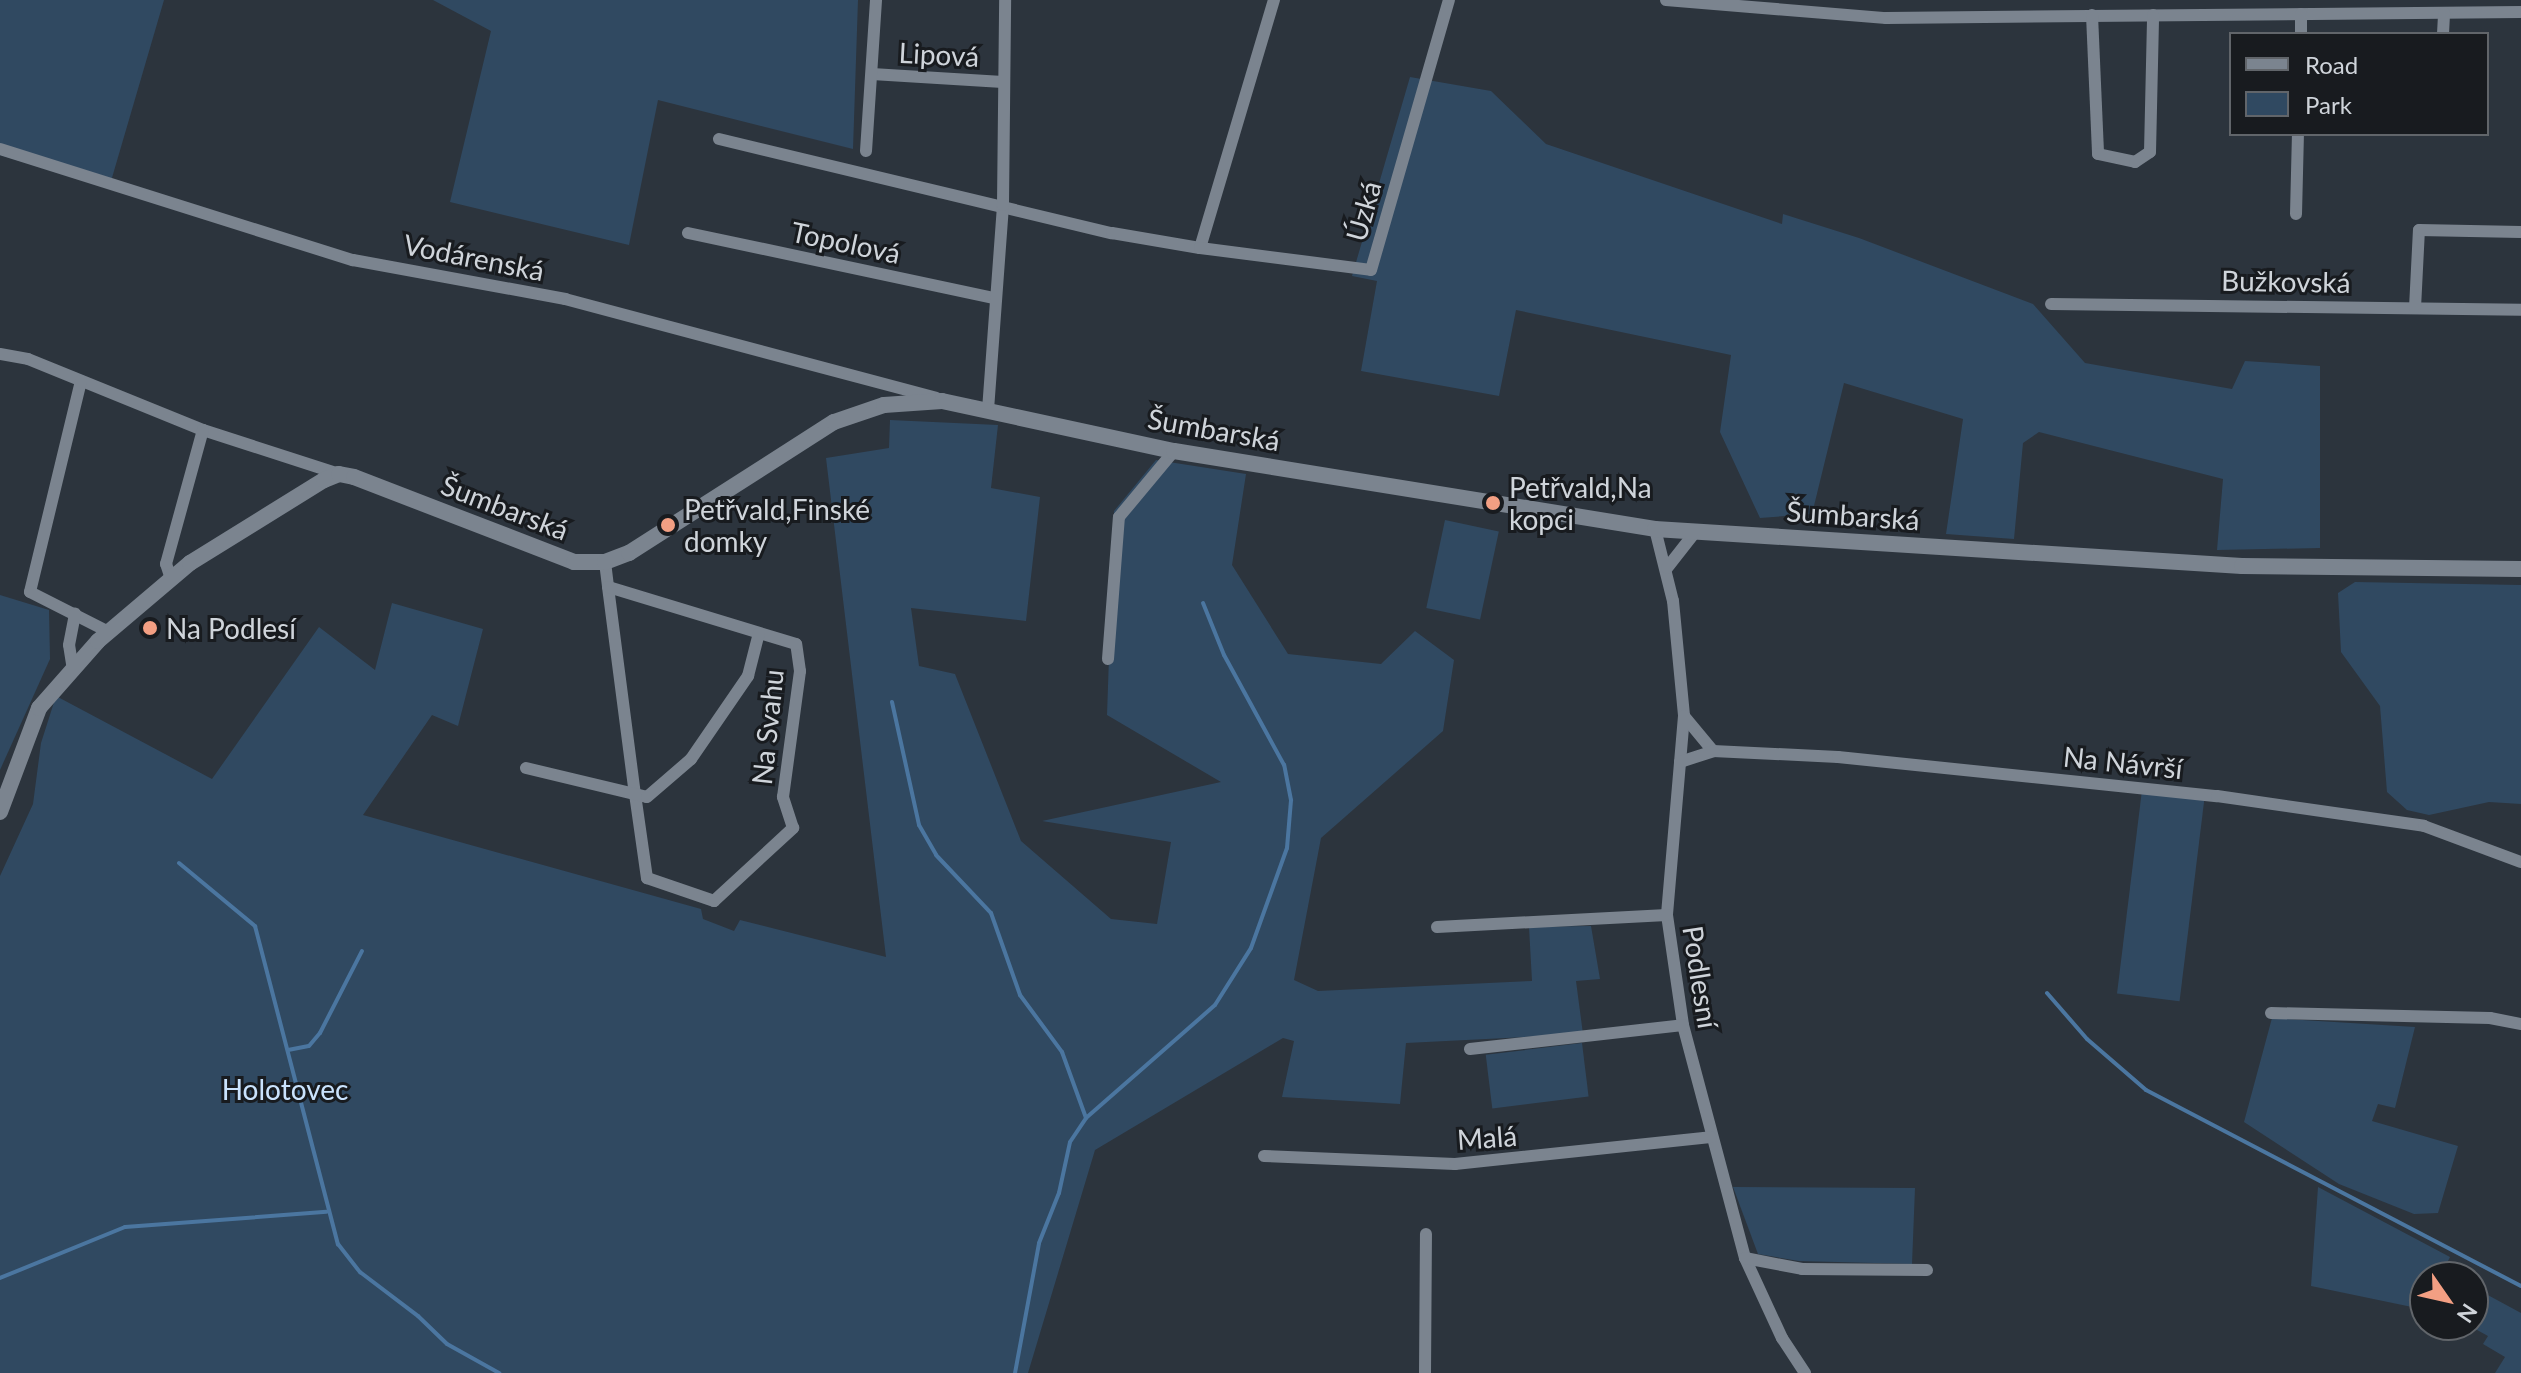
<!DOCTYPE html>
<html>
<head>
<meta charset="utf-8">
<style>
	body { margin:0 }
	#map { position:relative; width:2521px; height:1373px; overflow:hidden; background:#2c343d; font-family:Lato,sans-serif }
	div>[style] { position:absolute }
	.green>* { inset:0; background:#304961; transform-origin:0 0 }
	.stream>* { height:4px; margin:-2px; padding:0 2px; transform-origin:2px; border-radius:2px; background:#4b76a0 }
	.street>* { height:12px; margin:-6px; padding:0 6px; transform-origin:6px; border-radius:6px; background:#7b848f }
	.secondary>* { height:16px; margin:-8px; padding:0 8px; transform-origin:8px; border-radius:8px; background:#7b848f }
	.dots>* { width:22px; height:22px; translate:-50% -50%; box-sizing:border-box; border:4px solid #181b1f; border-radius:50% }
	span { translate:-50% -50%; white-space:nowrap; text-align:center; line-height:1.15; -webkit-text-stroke:6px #181b1f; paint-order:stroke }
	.street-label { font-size:28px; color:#cfd4da }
	.poi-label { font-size:28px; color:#cfd4da }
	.left { translate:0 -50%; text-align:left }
	.park-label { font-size:28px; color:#cae3fd }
	.legend { position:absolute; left:2229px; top:32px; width:260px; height:104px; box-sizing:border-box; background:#181b1f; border:2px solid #61656a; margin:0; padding:10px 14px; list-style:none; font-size:24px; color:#cfd4da }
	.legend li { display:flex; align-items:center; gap:16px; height:40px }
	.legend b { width:40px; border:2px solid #61656a }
	.north { position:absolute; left:2409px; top:1261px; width:80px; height:80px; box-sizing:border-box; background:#181b1f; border:2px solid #61656a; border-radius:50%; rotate:124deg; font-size:22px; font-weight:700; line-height:32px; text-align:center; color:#cfd4da }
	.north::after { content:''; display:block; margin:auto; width:28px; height:36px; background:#f39f83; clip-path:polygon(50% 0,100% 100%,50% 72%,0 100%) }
</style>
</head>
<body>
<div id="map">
	<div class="green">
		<i style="clip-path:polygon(0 0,164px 0,109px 188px,0 155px)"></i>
		<i style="clip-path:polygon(433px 0,858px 0,853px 149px,658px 100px,629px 245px,450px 202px,491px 31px)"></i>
		<i style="clip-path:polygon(1410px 77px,1491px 91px,1546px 144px,1782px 224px,1783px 214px,1859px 238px,2033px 304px,2085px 363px,2232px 389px,2245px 361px,2320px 366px,2320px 548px,2217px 550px,2223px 479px,2039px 432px,2023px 443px,2014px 539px,1946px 534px,1963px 419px,1844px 383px,1812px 514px,1760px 518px,1720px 432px,1731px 355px,1516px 310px,1499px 396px,1361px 371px,1377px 281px,1352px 276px)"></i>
		<i style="clip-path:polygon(890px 420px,998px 425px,991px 488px,1040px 497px,1026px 621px,911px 608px,919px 666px,955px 674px,1021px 841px,1111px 919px,1157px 924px,1171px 842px,1042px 821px,1221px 782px,1107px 715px,1114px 511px,1156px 460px,1246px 474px,1232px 565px,1288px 654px,1381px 664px,1415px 631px,1454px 660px,1443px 731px,1321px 838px,1294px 980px,1318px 991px,1532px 981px,1529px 927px,1591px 926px,1600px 979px,1576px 981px,1583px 1034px,1406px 1043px,1400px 1104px,1282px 1097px,1294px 1041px,1283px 1038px,1095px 1150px,1028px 1373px,0 1373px,0 876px,33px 804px,41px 743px,56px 696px,212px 779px,319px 627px,375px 670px,392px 603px,483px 629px,458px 726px,432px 715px,363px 815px,701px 909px,703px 919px,734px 931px,740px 920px,886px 957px,826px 458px,889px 448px)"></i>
		<i style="left:1445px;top:520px;width:55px;height:90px;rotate:12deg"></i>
		<i style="clip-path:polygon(2355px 582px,2521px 585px,2521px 804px,2489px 802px,2429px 815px,2407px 810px,2387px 792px,2380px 706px,2341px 652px,2338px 593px)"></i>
		<i style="clip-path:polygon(0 595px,49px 610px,50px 659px,0 770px)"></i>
		<i style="left:2142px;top:790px;width:63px;height:205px;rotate:7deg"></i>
		<i style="clip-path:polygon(2272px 1018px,2415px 1027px,2395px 1108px,2378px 1104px,2372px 1121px,2458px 1146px,2438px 1213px,2414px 1214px,2339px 1184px,2244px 1122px)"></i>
		<i style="left:1582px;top:1043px;width:54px;height:97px;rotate:83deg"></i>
		<i style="clip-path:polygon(1733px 1187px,1915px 1188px,1912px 1264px,1799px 1261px,1758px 1254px)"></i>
		<i style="clip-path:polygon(2318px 1187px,2450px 1257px,2443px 1271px,2454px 1277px,2425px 1277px,2425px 1303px,2417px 1299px,2412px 1307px,2311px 1286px)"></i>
		<i style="clip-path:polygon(2473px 1287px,2521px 1313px,2521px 1373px,2495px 1373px,2505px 1357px,2483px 1344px,2488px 1336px,2468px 1325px,2473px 1325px)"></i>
	</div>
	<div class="stream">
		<i style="left:892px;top:702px;width:126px;rotate:77.6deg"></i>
		<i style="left:919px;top:825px;width:34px;rotate:60deg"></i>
		<i style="left:936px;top:855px;width:80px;rotate:46.5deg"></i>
		<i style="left:991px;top:913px;width:87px;rotate:70.5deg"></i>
		<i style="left:1020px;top:995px;width:71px;rotate:53.6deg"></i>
		<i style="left:1062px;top:1052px;width:70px;rotate:70deg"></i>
		<i style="left:179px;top:863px;width:99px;rotate:39.7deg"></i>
		<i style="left:255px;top:926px;width:329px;rotate:75.4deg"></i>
		<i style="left:338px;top:1244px;width:36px;rotate:52deg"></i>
		<i style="left:360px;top:1272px;width:73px;rotate:37.2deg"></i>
		<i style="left:418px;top:1316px;width:40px;rotate:44deg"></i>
		<i style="left:447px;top:1344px;width:60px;rotate:29.1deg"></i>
		<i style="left:2047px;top:993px;width:61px;rotate:49deg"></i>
		<i style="left:2087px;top:1039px;width:78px;rotate:40.8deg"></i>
		<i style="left:2146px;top:1090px;width:423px;rotate:27.6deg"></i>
		<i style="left:288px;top:1050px;width:21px;rotate:-11deg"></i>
		<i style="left:309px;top:1046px;width:17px;rotate:-50deg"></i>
		<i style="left:320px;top:1033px;width:92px;rotate:-62.9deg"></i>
		<i style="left:0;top:1278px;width:135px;rotate:-22.2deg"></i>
		<i style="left:125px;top:1227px;width:202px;rotate:-4.3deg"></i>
		<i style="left:1015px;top:1373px;width:132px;rotate:-79.5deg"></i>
		<i style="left:1039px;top:1243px;width:54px;rotate:-68.2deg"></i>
		<i style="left:1059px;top:1193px;width:52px;rotate:-77.8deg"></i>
		<i style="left:1070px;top:1142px;width:29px;rotate:-56deg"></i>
		<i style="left:1086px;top:1118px;width:171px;rotate:-41.2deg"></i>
		<i style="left:1215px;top:1005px;width:67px;rotate:-57.7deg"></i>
		<i style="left:1251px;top:948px;width:106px;rotate:-70.2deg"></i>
		<i style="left:1287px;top:848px;width:48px;rotate:-85.2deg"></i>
		<i style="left:1291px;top:800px;width:36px;rotate:-101deg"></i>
		<i style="left:1284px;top:765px;width:125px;rotate:-118.6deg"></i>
		<i style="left:1224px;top:655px;width:56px;rotate:-112deg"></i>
	</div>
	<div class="street">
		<i style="left:1666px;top:0;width:221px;rotate:4.7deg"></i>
		<i style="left:1886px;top:18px;width:635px;rotate:-0.54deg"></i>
		<i style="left:2092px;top:15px;width:139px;rotate:87.5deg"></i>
		<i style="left:2098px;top:154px;width:38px;rotate:12deg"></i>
		<i style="left:2135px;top:162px;width:18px;rotate:-34deg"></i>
		<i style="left:2150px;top:152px;width:137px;rotate:-88.7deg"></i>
		<i style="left:2301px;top:34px;width:20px;rotate:-90deg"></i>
		<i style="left:2443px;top:34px;width:21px;rotate:-87deg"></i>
		<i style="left:872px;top:74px;width:131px;rotate:3.5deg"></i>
		<i style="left:719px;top:139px;width:404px;rotate:13.5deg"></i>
		<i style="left:1112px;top:233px;width:89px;rotate:9.7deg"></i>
		<i style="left:1200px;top:248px;width:259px;rotate:-73.4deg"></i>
		<i style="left:0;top:149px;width:370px;rotate:17.5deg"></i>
		<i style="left:353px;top:260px;width:216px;rotate:10.4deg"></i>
		<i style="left:565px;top:299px;width:384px;rotate:14.9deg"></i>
		<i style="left:866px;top:151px;width:151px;rotate:-86.2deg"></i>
		<i style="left:2296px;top:214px;width:80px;rotate:-88.6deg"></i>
		<i style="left:688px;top:233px;width:313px;rotate:12deg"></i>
		<i style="left:1200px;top:248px;width:172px;rotate:7.3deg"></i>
		<i style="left:1371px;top:270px;width:281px;rotate:-73.9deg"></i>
		<i style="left:2051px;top:304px;width:470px;rotate:0.7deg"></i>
		<i style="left:2415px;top:308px;width:78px;rotate:-87.1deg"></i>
		<i style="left:2419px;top:230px;width:102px;rotate:1.1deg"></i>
		<i style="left:0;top:354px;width:28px;rotate:10deg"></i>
		<i style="left:28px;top:359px;width:189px;rotate:22.1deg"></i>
		<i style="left:203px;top:430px;width:143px;rotate:17.9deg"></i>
		<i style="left:81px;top:381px;width:217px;rotate:103.6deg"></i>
		<i style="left:30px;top:592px;width:89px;rotate:26.9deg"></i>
		<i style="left:988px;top:410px;width:206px;rotate:-85.8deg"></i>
		<i style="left:1003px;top:205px;width:205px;rotate:-89.4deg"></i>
		<i style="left:1655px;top:529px;width:74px;rotate:76deg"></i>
		<i style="left:1673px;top:601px;width:116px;rotate:84.5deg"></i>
		<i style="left:1684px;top:716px;width:200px;rotate:94.9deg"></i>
		<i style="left:1667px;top:915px;width:111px;rotate:81.7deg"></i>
		<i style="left:1683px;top:1025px;width:241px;rotate:75.1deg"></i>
		<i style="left:1745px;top:1258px;width:88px;rotate:65.2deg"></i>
		<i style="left:1782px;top:1338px;width:42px;rotate:56.7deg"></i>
		<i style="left:605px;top:562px;width:25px;rotate:83deg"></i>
		<i style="left:608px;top:587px;width:209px;rotate:82.6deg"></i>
		<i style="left:635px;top:794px;width:85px;rotate:81.9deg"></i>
		<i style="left:647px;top:878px;width:71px;rotate:18.9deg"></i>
		<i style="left:714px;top:901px;width:108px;rotate:-42.7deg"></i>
		<i style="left:793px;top:828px;width:33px;rotate:-108deg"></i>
		<i style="left:783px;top:797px;width:127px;rotate:-82.3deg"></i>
		<i style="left:800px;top:671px;width:27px;rotate:-98deg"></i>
		<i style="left:796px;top:644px;width:196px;rotate:-163.1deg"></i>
		<i style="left:1667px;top:568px;width:47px;rotate:-51.9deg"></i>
		<i style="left:171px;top:579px;width:16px;rotate:-108deg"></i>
		<i style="left:166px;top:564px;width:139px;rotate:-74.6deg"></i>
		<i style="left:1108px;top:659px;width:142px;rotate:-85.6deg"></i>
		<i style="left:1119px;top:517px;width:86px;rotate:-50.2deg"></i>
		<i style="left:73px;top:670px;width:25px;rotate:-99deg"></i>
		<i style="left:69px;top:645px;width:32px;rotate:-79deg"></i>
		<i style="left:1684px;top:716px;width:45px;rotate:50.4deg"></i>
		<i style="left:1713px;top:751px;width:125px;rotate:2.7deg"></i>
		<i style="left:1838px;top:757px;width:381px;rotate:5.9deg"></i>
		<i style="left:2217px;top:796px;width:209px;rotate:8.2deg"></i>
		<i style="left:2424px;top:826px;width:103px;rotate:20.4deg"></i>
		<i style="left:1680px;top:762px;width:35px;rotate:-18deg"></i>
		<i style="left:526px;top:768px;width:124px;rotate:13.5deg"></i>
		<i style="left:647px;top:797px;width:58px;rotate:-40.8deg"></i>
		<i style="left:691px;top:759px;width:101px;rotate:-55.5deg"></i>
		<i style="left:748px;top:676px;width:44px;rotate:-75.7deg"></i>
		<i style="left:1437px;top:927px;width:230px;rotate:-3deg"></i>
		<i style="left:2271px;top:1013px;width:219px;rotate:1.3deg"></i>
		<i style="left:2490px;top:1018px;width:32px;rotate:11deg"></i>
		<i style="left:1470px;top:1049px;width:214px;rotate:-6.4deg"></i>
		<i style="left:1264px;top:1156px;width:191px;rotate:2.4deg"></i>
		<i style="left:1455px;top:1164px;width:257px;rotate:-6deg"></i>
		<i style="left:1745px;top:1258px;width:58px;rotate:10.9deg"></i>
		<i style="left:1802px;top:1269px;width:125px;rotate:0.5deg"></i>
		<i style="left:1425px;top:1373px;width:139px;rotate:-89.6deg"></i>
	</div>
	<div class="secondary">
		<i style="left:0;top:812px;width:111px;rotate:-69.4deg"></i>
		<i style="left:39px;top:708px;width:89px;rotate:-48.6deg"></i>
		<i style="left:98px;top:641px;width:121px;rotate:-40.3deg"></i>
		<i style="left:190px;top:563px;width:158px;rotate:-31.8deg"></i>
		<i style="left:324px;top:480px;width:16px;rotate:-22deg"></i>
		<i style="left:339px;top:474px;width:15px;rotate:11deg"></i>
		<i style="left:354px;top:477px;width:236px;rotate:21.1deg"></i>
		<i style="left:574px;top:562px;width:31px"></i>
		<i style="left:605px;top:562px;width:26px;rotate:-21deg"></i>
		<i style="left:629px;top:553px;width:243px;rotate:-32.6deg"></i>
		<i style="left:834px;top:422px;width:53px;rotate:-18.8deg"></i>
		<i style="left:884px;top:405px;width:58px;rotate:-3.9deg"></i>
		<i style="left:942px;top:401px;width:237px;rotate:12.2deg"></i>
		<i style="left:1174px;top:451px;width:487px;rotate:9.2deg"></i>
		<i style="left:1655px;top:529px;width:588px;rotate:3.61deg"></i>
		<i style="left:2242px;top:566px;width:279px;rotate:0.6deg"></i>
	</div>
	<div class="dots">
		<i style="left:1493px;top:503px;background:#f39f83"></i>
		<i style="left:668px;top:525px;background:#f39f83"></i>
		<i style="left:150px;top:628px;background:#f39f83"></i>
	</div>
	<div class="street-label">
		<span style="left:939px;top:54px;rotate:3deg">Lipová</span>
		<span style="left:1363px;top:211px;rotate:-74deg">Úzká</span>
		<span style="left:846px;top:242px;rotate:12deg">Topolová</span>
		<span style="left:474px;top:257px;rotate:11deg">Vodárenská</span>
		<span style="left:2286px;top:281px;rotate:1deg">Bužkovská</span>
		<span style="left:1214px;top:429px;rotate:10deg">Šumbarská</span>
		<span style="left:505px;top:507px;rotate:21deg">Šumbarská</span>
		<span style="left:1853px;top:515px;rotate:4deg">Šumbarská</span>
		<span style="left:767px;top:727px;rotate:-84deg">Na Svahu</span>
		<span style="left:2123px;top:762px;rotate:6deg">Na Návrší</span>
		<span style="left:1701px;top:977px;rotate:81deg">Podlesní</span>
		<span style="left:1487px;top:1137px;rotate:-4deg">Malá</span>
	</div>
	<div class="poi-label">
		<span class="left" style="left:1509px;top:503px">Petřvald,Na<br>kopci</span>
		<span class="left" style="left:684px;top:525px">Petřvald,Finské<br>domky</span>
		<span class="left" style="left:166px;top:628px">Na Podlesí</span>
	</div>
	<div class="park-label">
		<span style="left:285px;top:1089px">Holotovec</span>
	</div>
	<ul class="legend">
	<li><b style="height:10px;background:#7b848f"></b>Road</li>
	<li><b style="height:22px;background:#304961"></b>Park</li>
	</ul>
	<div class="north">N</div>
</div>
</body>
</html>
